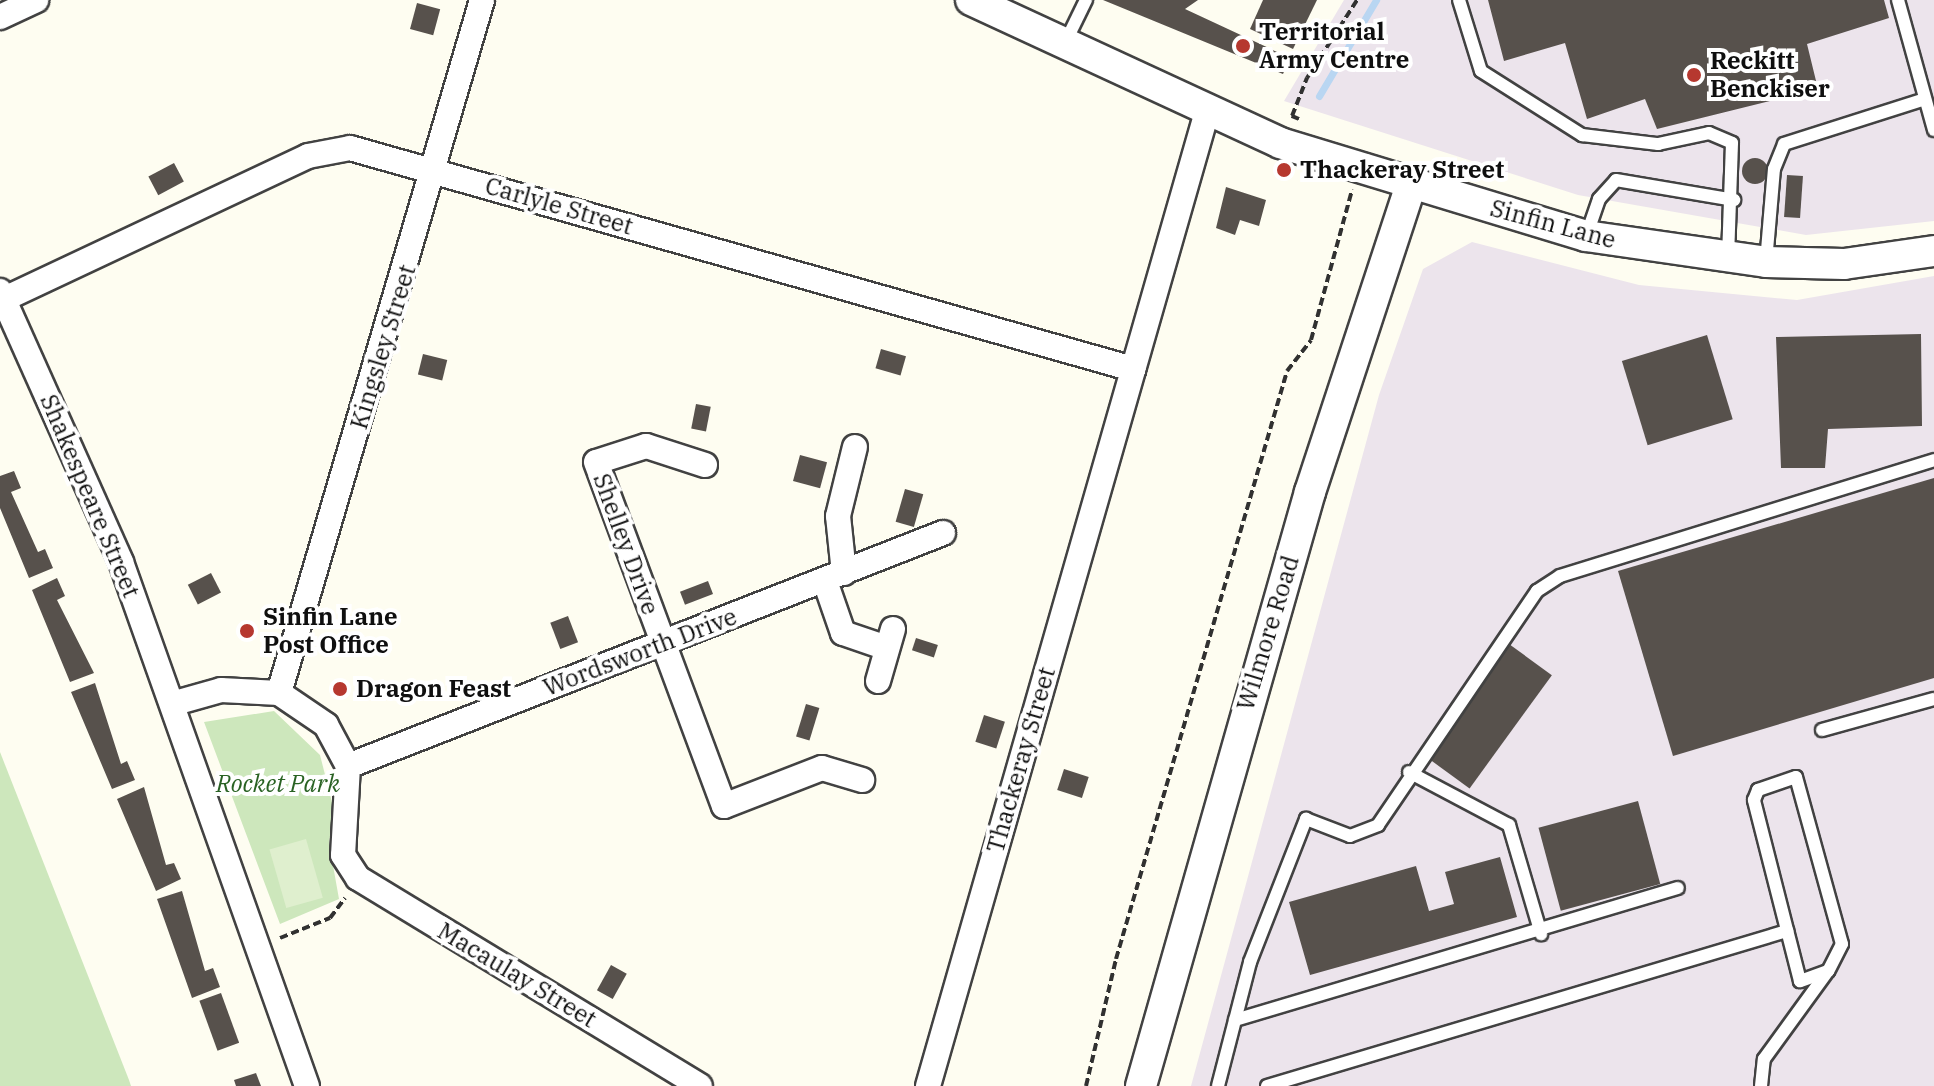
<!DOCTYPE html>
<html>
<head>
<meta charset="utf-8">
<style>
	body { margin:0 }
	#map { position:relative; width:1934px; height:1086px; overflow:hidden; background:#fefdf1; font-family:"IBM Plex Serif",serif }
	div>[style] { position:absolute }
	.industrial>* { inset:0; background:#ece4ec }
	.green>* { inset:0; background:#cde7bc }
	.pitch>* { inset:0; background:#dfefce; transform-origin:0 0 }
	.stream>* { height:7px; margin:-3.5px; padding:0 3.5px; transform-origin:3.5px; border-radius:3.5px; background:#b9d6f2 }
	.building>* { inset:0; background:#57514c; transform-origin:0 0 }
	.round { border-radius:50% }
	.path>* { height:4px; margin-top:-2px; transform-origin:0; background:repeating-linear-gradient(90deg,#313131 0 8px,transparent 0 12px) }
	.roads { filter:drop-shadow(2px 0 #424242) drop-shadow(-2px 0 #424242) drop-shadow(0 2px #424242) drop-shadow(0 -2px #424242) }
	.service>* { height:12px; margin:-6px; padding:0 6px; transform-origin:6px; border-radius:6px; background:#fff }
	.minor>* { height:24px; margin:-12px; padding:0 12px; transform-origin:12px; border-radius:12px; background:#fff }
	.tertiary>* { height:30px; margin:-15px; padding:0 15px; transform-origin:15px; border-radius:15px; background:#fff }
	.dots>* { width:22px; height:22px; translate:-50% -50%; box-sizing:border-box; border:4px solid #fff; border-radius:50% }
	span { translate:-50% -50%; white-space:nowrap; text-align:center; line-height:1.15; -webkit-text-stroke:8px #fff; paint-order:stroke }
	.poi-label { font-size:24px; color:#0f0f0f; font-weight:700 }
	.left { translate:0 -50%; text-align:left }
	.street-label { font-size:24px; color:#0f0f0f }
	.park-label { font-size:24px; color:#296223; font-style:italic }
</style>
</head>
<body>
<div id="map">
	<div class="industrial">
		<i style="clip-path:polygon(1344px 0,1934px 0,1934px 221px,1806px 235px,1578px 195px,1284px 101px)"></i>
		<i style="clip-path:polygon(1472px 242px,1639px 285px,1797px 300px,1934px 276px,1934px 1086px,1191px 1086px,1379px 395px,1423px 269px)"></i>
	</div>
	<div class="green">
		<i style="clip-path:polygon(274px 711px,320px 755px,334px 810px,329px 843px,339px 899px,280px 924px,204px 722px)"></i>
		<i style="clip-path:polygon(0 752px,129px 1080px,131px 1086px,0 1086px)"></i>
	</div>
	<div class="pitch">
		<i style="left:306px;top:839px;width:61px;height:38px;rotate:74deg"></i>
	</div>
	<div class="stream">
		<i style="left:1319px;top:96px;width:112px;rotate:-59.3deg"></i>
	</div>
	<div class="building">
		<i style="clip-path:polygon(1103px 0,1198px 0,1185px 9px,1290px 58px,1283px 74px)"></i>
		<i style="clip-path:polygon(1263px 0,1317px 0,1293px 49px,1250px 29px)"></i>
		<i style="clip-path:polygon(1488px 0,1884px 0,1889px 18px,1807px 44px,1818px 89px,1657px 129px,1645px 99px,1587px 119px,1565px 43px,1504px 61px)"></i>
		<i style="left:417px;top:3px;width:24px;height:27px;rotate:15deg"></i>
		<i class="round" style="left:1742px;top:158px;width:26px;height:26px"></i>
		<i style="left:174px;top:163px;width:21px;height:29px;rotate:62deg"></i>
		<i style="left:1787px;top:175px;width:16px;height:42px;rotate:4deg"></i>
		<i style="clip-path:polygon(1226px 187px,1266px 200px,1259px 226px,1240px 220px,1235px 235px,1216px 228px)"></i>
		<i style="clip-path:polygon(1921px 334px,1922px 426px,1828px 429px,1825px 468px,1781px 468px,1776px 337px)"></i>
		<i style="left:1707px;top:335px;width:88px;height:89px;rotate:73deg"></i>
		<i style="left:881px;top:349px;width:26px;height:20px;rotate:16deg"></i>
		<i style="left:423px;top:354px;width:25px;height:21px;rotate:14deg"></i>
		<i style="left:696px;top:404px;width:15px;height:25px;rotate:11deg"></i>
		<i style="left:800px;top:455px;width:28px;height:27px;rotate:15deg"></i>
		<i style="clip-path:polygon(14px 471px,21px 488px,11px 492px,38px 552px,45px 549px,53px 568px,29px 578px,0 508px,0 476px)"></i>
		<i style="clip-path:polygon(1934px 478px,1934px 678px,1673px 756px,1618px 571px)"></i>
		<i style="left:905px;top:489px;width:19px;height:34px;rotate:16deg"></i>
		<i style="left:211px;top:573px;width:22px;height:26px;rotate:63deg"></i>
		<i style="clip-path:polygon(57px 578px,65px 596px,57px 600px,94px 673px,70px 682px,32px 590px)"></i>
		<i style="left:708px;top:581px;width:14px;height:30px;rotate:69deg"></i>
		<i style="left:568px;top:616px;width:28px;height:19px;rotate:69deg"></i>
		<i style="left:916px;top:638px;width:23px;height:13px;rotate:18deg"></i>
		<i style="left:1509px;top:644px;width:53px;height:140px;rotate:36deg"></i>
		<i style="clip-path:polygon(95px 683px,121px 764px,127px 761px,135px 780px,112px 789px,71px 692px)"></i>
		<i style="left:806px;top:704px;width:14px;height:34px;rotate:17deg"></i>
		<i style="left:984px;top:715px;width:22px;height:28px;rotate:18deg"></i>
		<i style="left:1064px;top:769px;width:26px;height:22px;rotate:18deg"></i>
		<i style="clip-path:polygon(144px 787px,166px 865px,174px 863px,181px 879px,156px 891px,117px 799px)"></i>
		<i style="left:1638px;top:801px;width:86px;height:103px;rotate:75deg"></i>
		<i style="clip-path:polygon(1500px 857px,1517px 917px,1310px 975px,1289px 902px,1416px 866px,1429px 911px,1454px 904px,1445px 872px)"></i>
		<i style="clip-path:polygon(182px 891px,205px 971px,213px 968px,220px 987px,192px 998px,157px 899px)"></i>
		<i style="left:611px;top:965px;width:18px;height:29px;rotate:29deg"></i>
		<i style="left:221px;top:993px;width:53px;height:23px;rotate:70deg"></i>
		<i style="clip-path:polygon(256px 1073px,261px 1086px,236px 1086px,234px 1080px)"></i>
	</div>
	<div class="path">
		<i style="left:1299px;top:119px;width:8px;rotate:-157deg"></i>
		<i style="left:1292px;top:116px;width:41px;rotate:-68.5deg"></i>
		<i style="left:1307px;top:78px;width:93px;rotate:-57.3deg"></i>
		<i style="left:280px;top:938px;width:54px;rotate:-21.8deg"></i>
		<i style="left:330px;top:918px;width:25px;rotate:-53deg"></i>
		<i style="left:1086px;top:1086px;width:130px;rotate:-76.7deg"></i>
		<i style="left:1116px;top:959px;width:612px;rotate:-73.78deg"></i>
		<i style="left:1287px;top:371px;width:39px;rotate:-52deg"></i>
		<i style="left:1311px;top:340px;width:156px;rotate:-74.7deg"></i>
	</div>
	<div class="roads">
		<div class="service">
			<i style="left:1459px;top:0;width:74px;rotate:72.8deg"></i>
			<i style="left:1481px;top:71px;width:120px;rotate:32.4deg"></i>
			<i style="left:1582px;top:135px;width:77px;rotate:6.8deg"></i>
			<i style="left:1658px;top:144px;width:52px;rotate:-12.2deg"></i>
			<i style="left:1709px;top:133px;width:25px;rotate:23deg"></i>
			<i style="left:1732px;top:143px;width:112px;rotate:92deg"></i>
			<i style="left:1898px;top:0;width:135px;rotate:74.5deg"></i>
			<i style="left:1065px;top:43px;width:48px;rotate:-64deg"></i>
			<i style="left:1587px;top:234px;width:37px;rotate:-71deg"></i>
			<i style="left:1599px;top:199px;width:25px;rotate:-48deg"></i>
			<i style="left:1616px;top:180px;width:120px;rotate:9.6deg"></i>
			<i style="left:1766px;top:262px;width:93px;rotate:-85.1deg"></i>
			<i style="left:1774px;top:169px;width:27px;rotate:-68deg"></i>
			<i style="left:1784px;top:144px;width:148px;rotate:-17.7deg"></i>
			<i style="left:1822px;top:730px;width:116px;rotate:-15.5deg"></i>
			<i style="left:1409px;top:772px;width:113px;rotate:27.9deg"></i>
			<i style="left:1509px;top:825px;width:114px;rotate:73.6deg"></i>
			<i style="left:1796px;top:777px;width:173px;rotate:74.6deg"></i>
			<i style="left:1842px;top:944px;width:30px;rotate:117deg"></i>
			<i style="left:1828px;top:971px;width:30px;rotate:160deg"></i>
			<i style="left:1800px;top:981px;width:187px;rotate:-104.3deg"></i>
			<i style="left:1754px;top:800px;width:11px;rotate:-68deg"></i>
			<i style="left:1758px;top:790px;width:40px;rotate:-18.9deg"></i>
			<i style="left:1235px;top:1020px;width:462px;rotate:-16.6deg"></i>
			<i style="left:1218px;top:1086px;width:128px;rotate:-75.5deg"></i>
			<i style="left:1250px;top:962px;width:154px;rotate:-68.6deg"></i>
			<i style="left:1306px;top:819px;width:47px;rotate:21.1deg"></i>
			<i style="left:1350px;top:836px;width:30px;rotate:-21deg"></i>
			<i style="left:1378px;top:825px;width:283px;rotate:-55.8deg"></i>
			<i style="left:1537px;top:591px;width:27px;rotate:-33deg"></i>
			<i style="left:1560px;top:576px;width:392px;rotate:-17.2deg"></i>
			<i style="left:1267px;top:1086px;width:543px;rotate:-16.6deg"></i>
			<i style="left:1761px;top:1086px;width:27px;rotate:-84deg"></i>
			<i style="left:1764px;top:1059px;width:109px;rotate:-54deg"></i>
		</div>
		<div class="minor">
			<i style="left:0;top:17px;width:40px;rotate:-25deg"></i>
			<i style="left:0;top:291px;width:297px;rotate:65.9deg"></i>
			<i style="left:121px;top:562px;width:556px;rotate:70.46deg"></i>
			<i style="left:0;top:301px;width:340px;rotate:-25.2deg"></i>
			<i style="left:308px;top:156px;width:43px;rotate:-10.8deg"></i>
			<i style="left:350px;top:148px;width:814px;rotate:15.76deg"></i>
			<i style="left:705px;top:465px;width:62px;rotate:-162.1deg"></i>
			<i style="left:646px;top:446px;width:52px;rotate:162.3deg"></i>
			<i style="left:596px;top:462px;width:367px;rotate:69.6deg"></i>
			<i style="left:724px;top:806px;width:105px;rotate:-21.2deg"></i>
			<i style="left:822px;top:768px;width:42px;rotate:16.7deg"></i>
			<i style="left:844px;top:573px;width:57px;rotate:-96deg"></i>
			<i style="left:838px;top:516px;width:71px;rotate:-76.2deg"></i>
			<i style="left:825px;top:581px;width:55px;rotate:70.9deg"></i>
			<i style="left:843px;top:633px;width:46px;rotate:18.8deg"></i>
			<i style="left:878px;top:681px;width:54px;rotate:-73.9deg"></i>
			<i style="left:279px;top:693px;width:722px;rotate:-73.67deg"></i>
			<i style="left:175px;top:703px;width:48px;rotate:-15.8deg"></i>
			<i style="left:221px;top:690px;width:58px;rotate:3deg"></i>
			<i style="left:279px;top:693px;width:57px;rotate:34.2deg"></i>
			<i style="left:326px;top:725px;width:47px;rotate:61.8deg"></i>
			<i style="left:348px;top:766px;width:89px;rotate:93.2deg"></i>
			<i style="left:343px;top:855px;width:27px;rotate:57deg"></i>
			<i style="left:358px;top:878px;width:400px;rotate:31.3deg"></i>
			<i style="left:348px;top:766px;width:639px;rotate:-21.39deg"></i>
			<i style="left:928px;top:1086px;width:1013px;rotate:-74.02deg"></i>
		</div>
		<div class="tertiary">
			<i style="left:971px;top:0;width:340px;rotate:24.8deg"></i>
			<i style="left:1280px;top:143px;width:320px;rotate:16.9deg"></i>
			<i style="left:1586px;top:236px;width:182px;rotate:8.2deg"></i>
			<i style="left:1766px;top:262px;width:78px;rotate:1.5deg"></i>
			<i style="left:1844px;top:264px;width:91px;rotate:-8.2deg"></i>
			<i style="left:1141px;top:1086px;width:618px;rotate:-74.12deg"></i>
			<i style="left:1310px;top:492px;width:323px;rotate:-71.8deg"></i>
		</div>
	</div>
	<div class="dots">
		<i style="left:1243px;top:46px;background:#b6382f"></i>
		<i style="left:1694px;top:75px;background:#b6382f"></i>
		<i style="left:1284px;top:170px;background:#b6382f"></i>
		<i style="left:247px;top:631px;background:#b6382f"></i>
		<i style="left:340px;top:689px;background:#b6382f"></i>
	</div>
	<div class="poi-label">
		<span class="left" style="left:1259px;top:46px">Territorial<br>Army Centre</span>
		<span class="left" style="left:1710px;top:75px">Reckitt<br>Benckiser</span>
		<span class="left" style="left:1300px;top:170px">Thackeray Street</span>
		<span class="left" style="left:263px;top:631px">Sinfin Lane<br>Post Office</span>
		<span class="left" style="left:356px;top:689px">Dragon Feast</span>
	</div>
	<div class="street-label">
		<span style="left:559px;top:206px;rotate:16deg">Carlyle Street</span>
		<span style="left:1553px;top:224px;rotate:15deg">Sinfin Lane</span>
		<span style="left:383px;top:347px;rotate:-73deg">Kingsley Street</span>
		<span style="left:90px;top:496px;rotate:67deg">Shakespeare Street</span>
		<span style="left:626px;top:544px;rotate:70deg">Shelley Drive</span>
		<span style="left:1268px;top:633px;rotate:-73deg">Wilmore Road</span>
		<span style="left:640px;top:652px;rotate:-21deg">Wordsworth Drive</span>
		<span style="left:1021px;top:760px;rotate:-74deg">Thackeray Street</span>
		<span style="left:517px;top:975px;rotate:31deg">Macaulay Street</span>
	</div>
	<div class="park-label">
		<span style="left:278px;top:784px">Rocket Park</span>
	</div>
</div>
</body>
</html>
